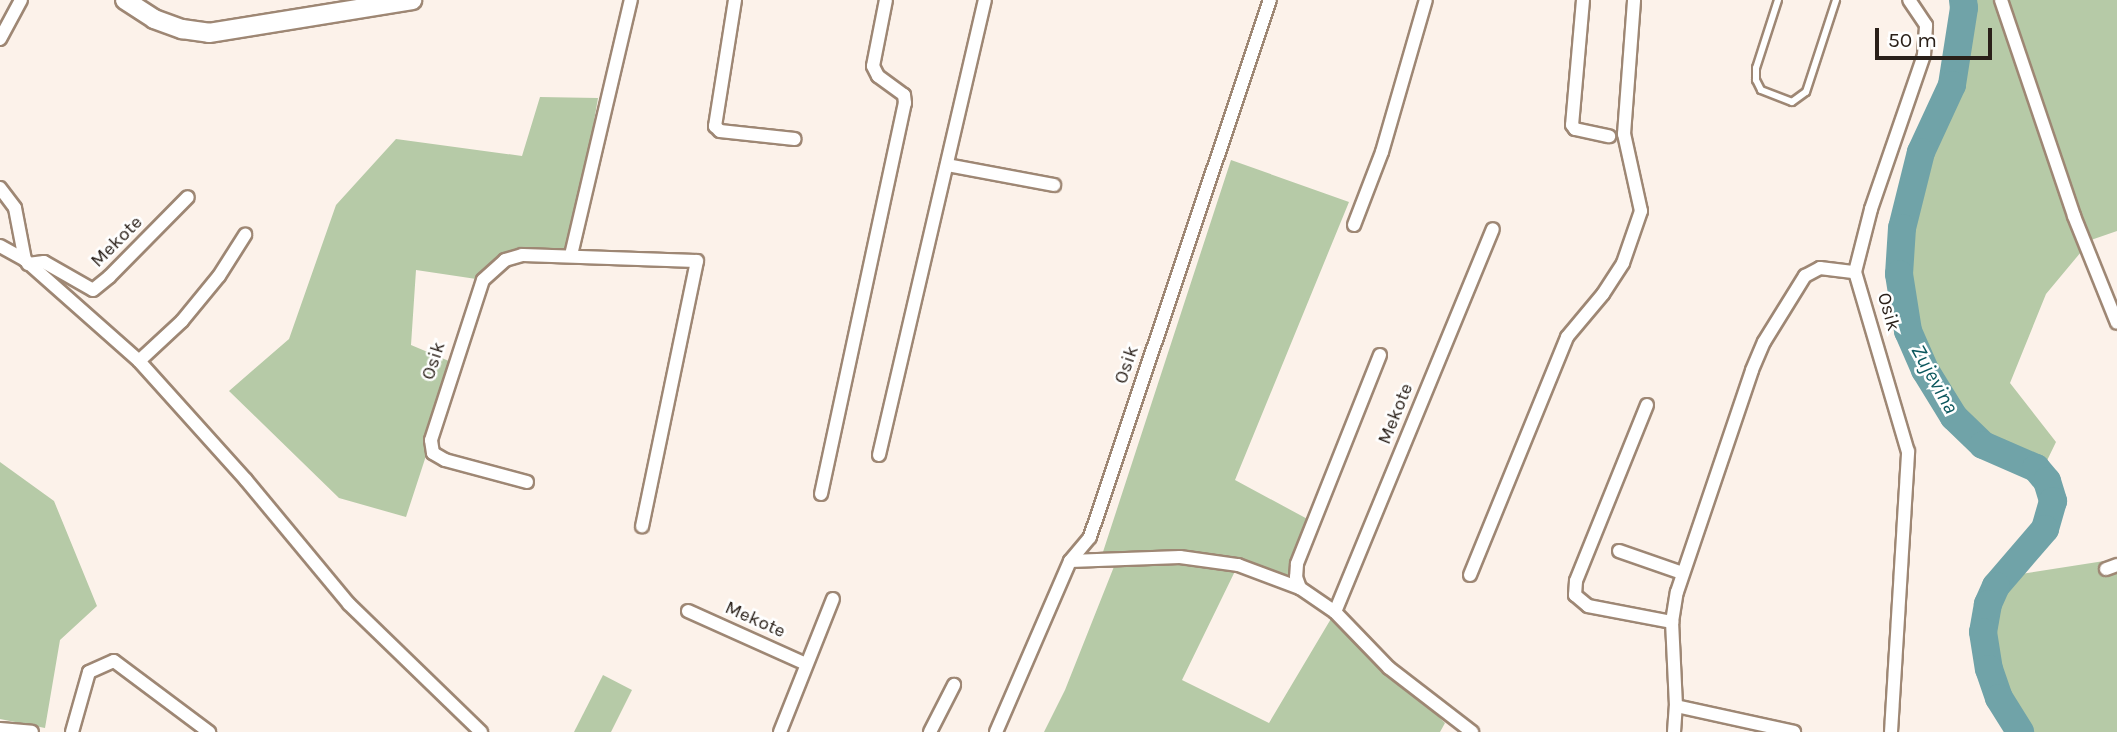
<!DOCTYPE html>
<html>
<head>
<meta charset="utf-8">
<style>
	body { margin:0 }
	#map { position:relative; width:2117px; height:732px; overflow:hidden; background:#fcf2ea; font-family:Karla,sans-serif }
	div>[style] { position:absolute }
	.green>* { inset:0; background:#b6caa7 }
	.river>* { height:28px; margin:-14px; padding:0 14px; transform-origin:14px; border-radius:14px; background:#70a3a8 }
	.roads { filter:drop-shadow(2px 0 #9e8774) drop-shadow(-2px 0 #9e8774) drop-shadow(0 2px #9e8774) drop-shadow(0 -2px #9e8774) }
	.service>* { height:6px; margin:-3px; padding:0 3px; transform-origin:3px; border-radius:3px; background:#fff }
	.minor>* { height:12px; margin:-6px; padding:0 6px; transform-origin:6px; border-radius:6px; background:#fff }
	.secondary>* { height:18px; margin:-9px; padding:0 9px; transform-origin:9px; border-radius:9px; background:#fff }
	span { translate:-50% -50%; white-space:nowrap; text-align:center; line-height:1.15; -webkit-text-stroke:5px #fff; paint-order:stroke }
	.street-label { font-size:19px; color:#2a2019 }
	.water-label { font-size:21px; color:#0c585e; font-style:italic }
	.scale { position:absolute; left:1875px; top:28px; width:117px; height:32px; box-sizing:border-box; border:4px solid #2a2019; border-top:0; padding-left:9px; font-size:21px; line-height:24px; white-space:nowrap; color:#2a2019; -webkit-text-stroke:5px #fff; paint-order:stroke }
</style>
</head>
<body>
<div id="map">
	<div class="green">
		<i style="clip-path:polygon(1956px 0,2117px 0,2117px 231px,2091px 240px,2046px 294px,2010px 383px,2056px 442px,2039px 477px,1970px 440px,1940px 409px,1906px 344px,1897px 307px,1892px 277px,1894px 218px,1909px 159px,1947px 74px,1957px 34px)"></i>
		<i style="clip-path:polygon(540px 97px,598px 98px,571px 255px,522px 255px,483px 280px,416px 270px,411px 345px,456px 364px,406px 517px,339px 498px,229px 391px,289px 339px,336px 205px,396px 139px,522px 156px)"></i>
		<i style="clip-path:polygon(1231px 160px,1349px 202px,1235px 480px,1313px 522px,1300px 588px,1238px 565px,1182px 680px,1269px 723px,1335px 612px,1445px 723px,1440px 732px,1044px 732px,1065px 690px,1117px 559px,1101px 558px)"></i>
		<i style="clip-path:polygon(0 462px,54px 501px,97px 606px,60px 640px,45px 728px,0 719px)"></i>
		<i style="clip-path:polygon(2117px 559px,2117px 732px,2013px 732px,1988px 686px,1979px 649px,1979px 621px,1984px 598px,1995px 578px)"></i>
		<i style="clip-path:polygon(603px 675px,632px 690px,611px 732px,574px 732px)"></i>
	</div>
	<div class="river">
		<i style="left:1963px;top:0;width:8px;rotate:83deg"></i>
		<i style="left:1964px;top:8px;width:78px;rotate:98.9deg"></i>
		<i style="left:1952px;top:85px;width:74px;rotate:114.8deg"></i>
		<i style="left:1921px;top:152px;width:78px;rotate:104deg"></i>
		<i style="left:1902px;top:228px;width:46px;rotate:93.7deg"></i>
		<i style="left:1899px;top:274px;width:58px;rotate:81deg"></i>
		<i style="left:1908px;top:331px;width:43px;rotate:66.4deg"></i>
		<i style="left:1925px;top:370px;width:55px;rotate:58.3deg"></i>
		<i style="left:1954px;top:417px;width:40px;rotate:44deg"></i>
		<i style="left:1983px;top:445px;width:58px;rotate:23.5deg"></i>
		<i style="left:2036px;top:468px;width:17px;rotate:50deg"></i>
		<i style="left:2047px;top:481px;width:21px;rotate:73deg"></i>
		<i style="left:2053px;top:501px;width:29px;rotate:106deg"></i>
		<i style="left:2045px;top:529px;width:75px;rotate:130.7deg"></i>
		<i style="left:1996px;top:586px;width:20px;rotate:114deg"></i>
		<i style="left:1988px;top:604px;width:28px;rotate:100deg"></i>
		<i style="left:1983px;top:632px;width:37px;rotate:81deg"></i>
		<i style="left:1989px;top:669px;width:31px;rotate:71deg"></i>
		<i style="left:1999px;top:698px;width:40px;rotate:58deg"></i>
	</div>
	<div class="roads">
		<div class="service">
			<i style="left:1778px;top:0;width:71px;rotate:107.9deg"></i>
			<i style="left:1756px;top:68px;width:12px;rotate:90deg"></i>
			<i style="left:1756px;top:80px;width:11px;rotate:63deg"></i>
			<i style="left:1761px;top:90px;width:33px;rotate:21deg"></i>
			<i style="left:1792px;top:102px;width:17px;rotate:-36deg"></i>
			<i style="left:1806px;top:92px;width:97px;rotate:-71.9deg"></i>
		</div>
		<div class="minor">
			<i style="left:735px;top:0;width:128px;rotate:99deg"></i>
			<i style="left:715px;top:126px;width:7px;rotate:45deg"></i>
			<i style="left:720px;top:131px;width:75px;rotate:6.1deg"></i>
			<i style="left:1583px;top:0;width:125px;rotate:95deg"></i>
			<i style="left:1572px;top:125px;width:5px;rotate:53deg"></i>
			<i style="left:1575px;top:129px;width:35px;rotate:12deg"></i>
			<i style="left:2001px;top:0;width:228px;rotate:71.3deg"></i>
			<i style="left:2074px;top:216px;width:115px;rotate:68.1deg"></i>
			<i style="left:0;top:39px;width:44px;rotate:-61.7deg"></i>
			<i style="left:947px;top:165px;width:109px;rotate:10.6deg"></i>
			<i style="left:0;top:188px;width:25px;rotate:53deg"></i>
			<i style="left:15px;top:208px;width:53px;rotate:79.1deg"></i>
			<i style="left:1354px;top:225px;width:78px;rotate:-69deg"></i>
			<i style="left:1382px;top:152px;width:158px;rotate:-73.9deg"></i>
			<i style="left:0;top:246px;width:29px;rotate:29deg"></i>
			<i style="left:25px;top:260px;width:152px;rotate:41.5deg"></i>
			<i style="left:139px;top:361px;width:160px;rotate:48deg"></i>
			<i style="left:246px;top:480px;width:161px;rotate:50.3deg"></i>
			<i style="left:349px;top:604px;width:184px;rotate:44.1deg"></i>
			<i style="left:571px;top:255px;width:262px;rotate:-76.8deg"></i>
			<i style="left:28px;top:264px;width:16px;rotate:-7deg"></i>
			<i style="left:44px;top:262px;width:56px;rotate:29.7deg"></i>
			<i style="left:93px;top:290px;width:21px;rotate:-39deg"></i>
			<i style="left:109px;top:277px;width:112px;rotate:-45.4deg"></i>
			<i style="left:1380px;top:355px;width:225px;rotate:111.7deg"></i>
			<i style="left:1297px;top:564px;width:13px;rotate:94deg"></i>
			<i style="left:1296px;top:577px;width:12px;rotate:70deg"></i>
			<i style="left:1300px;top:588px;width:42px;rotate:34.4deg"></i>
			<i style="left:1335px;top:612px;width:78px;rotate:46deg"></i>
			<i style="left:1389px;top:668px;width:105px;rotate:37.6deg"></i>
			<i style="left:139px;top:361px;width:59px;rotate:-42.9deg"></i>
			<i style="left:182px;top:321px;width:58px;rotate:-50.6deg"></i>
			<i style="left:219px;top:276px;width:49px;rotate:-57.6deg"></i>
			<i style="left:1647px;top:405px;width:190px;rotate:112deg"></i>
			<i style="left:1576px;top:581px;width:14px;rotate:94deg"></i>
			<i style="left:1575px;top:595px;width:17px;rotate:40deg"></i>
			<i style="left:1588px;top:606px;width:86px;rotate:10.8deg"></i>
			<i style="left:879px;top:455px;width:467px;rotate:-76.9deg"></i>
			<i style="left:527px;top:482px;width:85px;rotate:-165deg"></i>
			<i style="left:445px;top:460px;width:14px;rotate:-150deg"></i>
			<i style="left:433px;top:453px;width:13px;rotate:-99deg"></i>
			<i style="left:431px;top:440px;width:168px;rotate:-72deg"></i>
			<i style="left:483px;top:280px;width:30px;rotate:-42deg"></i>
			<i style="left:505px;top:260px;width:18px;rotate:-16deg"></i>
			<i style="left:522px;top:255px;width:175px;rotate:2deg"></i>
			<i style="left:697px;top:261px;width:271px;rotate:101.7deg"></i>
			<i style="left:821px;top:494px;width:400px;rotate:-77.9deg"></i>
			<i style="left:905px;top:103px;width:8px;rotate:-97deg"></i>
			<i style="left:904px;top:95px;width:32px;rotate:-144deg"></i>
			<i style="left:878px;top:76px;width:11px;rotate:-117deg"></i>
			<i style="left:873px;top:66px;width:67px;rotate:-78.9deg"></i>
			<i style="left:1619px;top:551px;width:67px;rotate:19.2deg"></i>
			<i style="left:1070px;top:561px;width:110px;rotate:-2.1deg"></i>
			<i style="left:1180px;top:557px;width:59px;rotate:7.9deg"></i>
			<i style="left:1238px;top:565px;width:66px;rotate:20.4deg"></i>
			<i style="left:2106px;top:569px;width:12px;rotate:-20deg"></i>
			<i style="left:1470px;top:575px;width:257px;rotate:-67.8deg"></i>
			<i style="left:1567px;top:337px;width:56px;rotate:-50.1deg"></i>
			<i style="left:1603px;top:294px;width:37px;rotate:-57deg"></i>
			<i style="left:1623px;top:263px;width:55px;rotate:-70.9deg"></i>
			<i style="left:1641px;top:211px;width:79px;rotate:-102.4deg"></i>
			<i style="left:1624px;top:134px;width:134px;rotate:-85.7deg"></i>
			<i style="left:688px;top:611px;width:129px;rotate:24.2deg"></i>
			<i style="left:1335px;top:612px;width:414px;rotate:-67.6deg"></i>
			<i style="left:1676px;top:706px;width:121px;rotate:12.4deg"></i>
			<i style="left:0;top:729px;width:32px;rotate:5deg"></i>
			<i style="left:72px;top:732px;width:62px;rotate:-74.2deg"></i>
			<i style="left:89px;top:672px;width:27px;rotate:-24deg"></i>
			<i style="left:114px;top:661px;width:119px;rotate:36.8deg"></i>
			<i style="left:780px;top:732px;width:143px;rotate:-68.3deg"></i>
			<i style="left:930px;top:732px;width:53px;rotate:-62.9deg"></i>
			<i style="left:996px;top:732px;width:186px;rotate:-66.6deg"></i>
			<i style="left:1070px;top:561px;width:31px;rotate:-50deg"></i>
			<i style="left:1090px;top:537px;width:566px;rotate:-71.47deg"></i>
			<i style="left:1674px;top:732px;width:26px;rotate:-86deg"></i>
			<i style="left:1676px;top:706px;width:84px;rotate:-92.7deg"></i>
			<i style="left:1672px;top:622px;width:30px;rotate:-81deg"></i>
			<i style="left:1677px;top:592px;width:234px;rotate:-71.3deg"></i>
			<i style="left:1752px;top:370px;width:30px;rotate:-67deg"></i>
			<i style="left:1764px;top:342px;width:78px;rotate:-58.2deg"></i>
			<i style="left:1805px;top:276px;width:17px;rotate:-28deg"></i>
			<i style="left:1820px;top:268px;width:35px;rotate:7deg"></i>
			<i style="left:1891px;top:732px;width:281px;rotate:-86.5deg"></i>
			<i style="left:1908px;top:452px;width:188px;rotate:-106.4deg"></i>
			<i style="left:1855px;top:272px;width:65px;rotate:-75.7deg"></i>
			<i style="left:1871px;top:209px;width:163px;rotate:-71deg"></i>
			<i style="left:1924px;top:55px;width:30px;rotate:-86deg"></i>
			<i style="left:1926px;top:25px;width:30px;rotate:-124deg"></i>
		</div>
		<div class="secondary">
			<i style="left:125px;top:0;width:35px;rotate:33deg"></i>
			<i style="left:154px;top:19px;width:30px;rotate:20deg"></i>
			<i style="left:182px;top:29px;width:27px;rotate:8deg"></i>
			<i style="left:209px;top:33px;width:206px;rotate:-9.2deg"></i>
		</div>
	</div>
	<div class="street-label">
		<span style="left:117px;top:242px;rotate:-45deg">Mekote</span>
		<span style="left:1888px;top:312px;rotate:74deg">Osik</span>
		<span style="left:434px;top:361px;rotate:-72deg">Osik</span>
		<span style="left:1127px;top:365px;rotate:-71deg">Osik</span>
		<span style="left:1396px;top:414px;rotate:-68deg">Mekote</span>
		<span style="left:755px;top:620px;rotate:24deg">Mekote</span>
	</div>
	<div class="water-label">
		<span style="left:1935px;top:379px;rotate:61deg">Zujevina</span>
	</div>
	<div class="scale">50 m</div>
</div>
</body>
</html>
